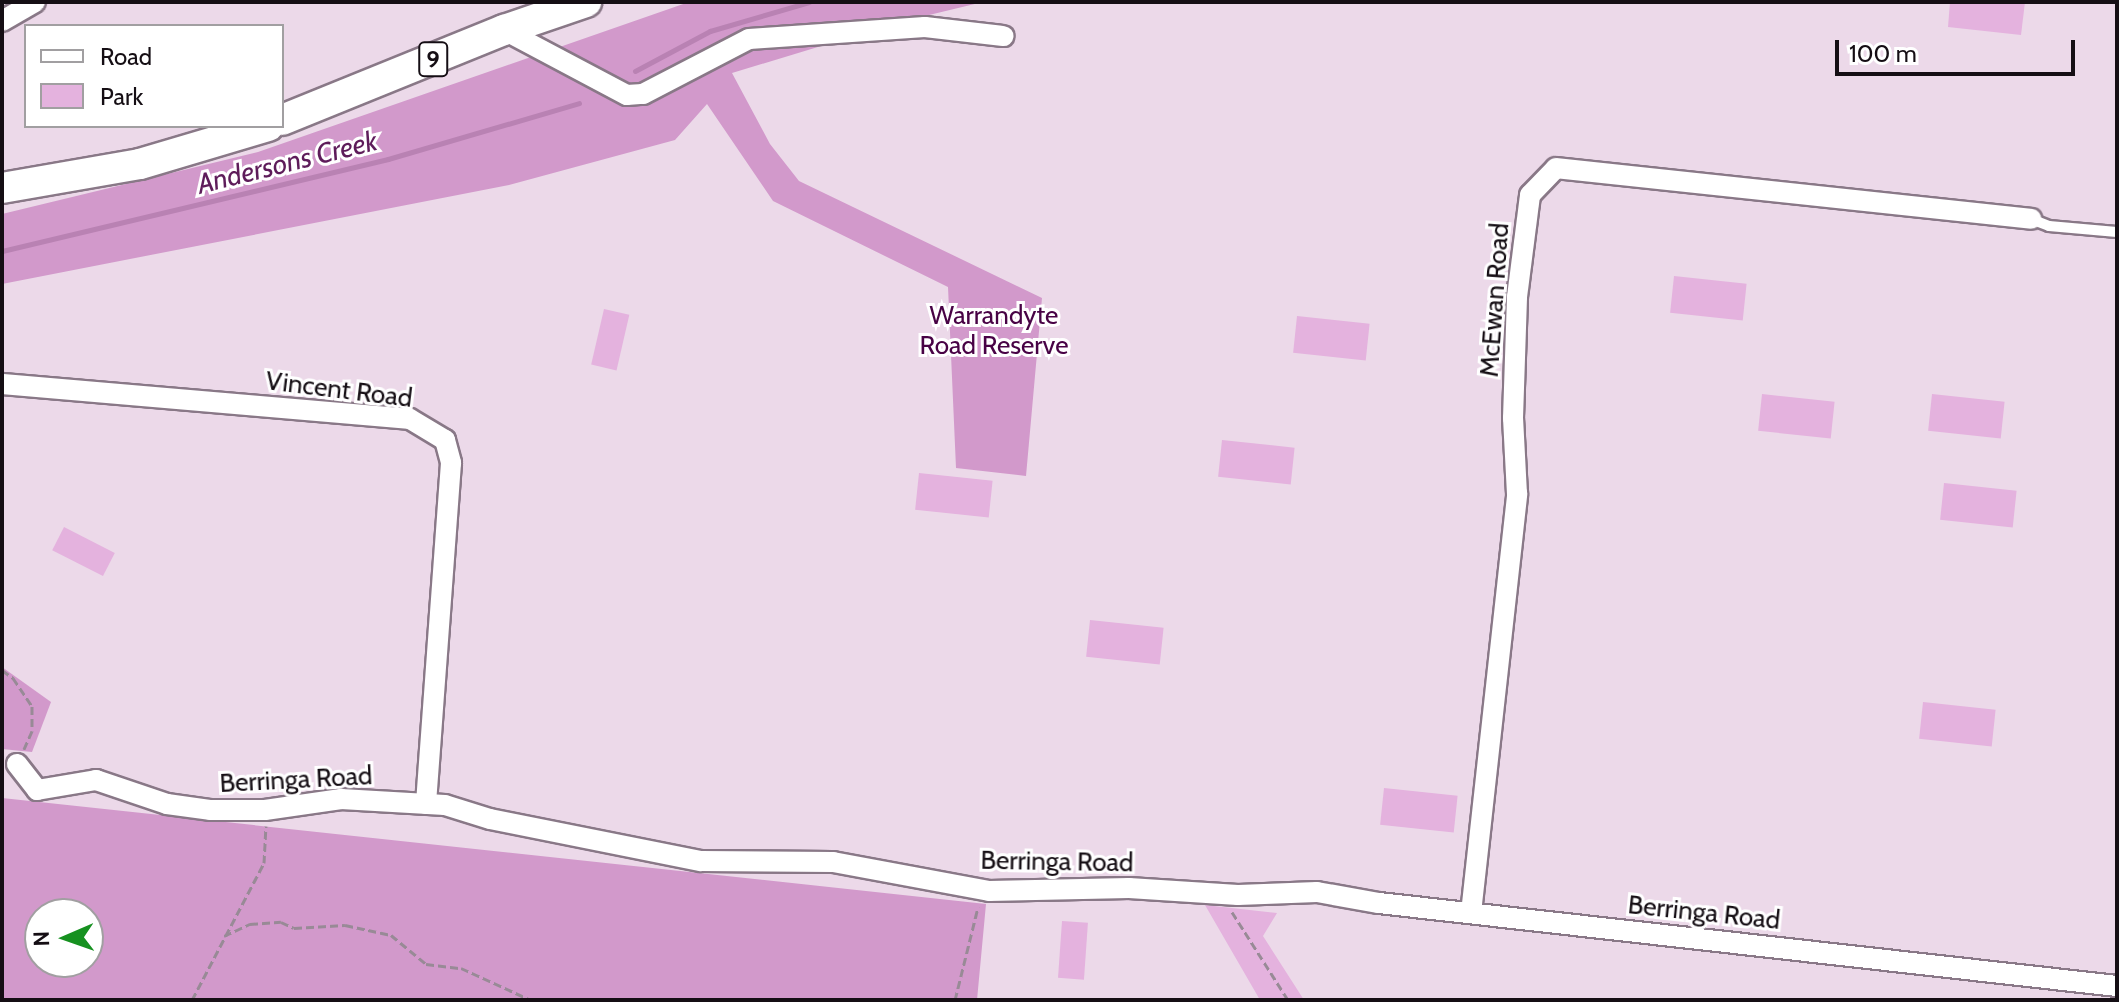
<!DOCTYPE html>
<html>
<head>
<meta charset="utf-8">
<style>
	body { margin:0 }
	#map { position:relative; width:2119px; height:1002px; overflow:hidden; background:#ecd9e9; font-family:Cabin,sans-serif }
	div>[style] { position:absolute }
	.green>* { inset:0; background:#e4b2de; transform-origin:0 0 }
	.forest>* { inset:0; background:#d299cb }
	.stream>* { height:5px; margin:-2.5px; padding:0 2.5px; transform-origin:2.5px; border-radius:2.5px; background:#b982b3 }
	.path>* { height:3px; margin-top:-1.5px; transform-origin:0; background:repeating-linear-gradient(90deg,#988a96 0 8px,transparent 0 12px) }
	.roads { filter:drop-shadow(2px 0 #897887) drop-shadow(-2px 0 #897887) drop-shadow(0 2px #897887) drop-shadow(0 -2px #897887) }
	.service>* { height:10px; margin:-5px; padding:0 5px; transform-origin:5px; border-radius:5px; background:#fff }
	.minor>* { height:20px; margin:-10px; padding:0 10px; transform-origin:10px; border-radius:10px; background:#fff }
	.primary>* { height:30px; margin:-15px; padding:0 15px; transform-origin:15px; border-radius:15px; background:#fff }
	span { translate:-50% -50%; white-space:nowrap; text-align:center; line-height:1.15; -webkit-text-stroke:6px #fff; paint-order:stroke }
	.shield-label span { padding:2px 6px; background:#fff; border:2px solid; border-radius:6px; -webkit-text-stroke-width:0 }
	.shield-label { font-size:24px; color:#150e14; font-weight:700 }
	.street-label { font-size:26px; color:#150e14 }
	.park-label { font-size:26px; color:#480245 }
	.water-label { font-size:28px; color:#5e1c5a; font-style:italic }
	.frame { position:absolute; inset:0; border:4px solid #150e14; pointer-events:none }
	.legend { position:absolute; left:24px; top:24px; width:260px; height:104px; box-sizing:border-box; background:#fff; border:2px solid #a19fa1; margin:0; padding:10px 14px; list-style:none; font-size:24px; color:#150e14 }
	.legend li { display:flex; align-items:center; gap:16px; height:40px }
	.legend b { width:40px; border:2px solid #a19fa1 }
	.north { position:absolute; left:24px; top:898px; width:80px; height:80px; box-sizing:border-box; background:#fff; border:2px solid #a19fa1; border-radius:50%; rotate:268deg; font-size:22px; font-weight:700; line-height:32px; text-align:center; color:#150e14 }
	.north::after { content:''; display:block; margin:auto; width:28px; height:36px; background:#169120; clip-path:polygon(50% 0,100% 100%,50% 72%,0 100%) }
	.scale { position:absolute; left:1835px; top:40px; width:240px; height:36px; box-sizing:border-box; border:4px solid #150e14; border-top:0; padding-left:10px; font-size:24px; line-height:28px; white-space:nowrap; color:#150e14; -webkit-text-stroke:6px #fff; paint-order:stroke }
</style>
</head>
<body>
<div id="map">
	<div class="green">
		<i style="clip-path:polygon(1950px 2px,2025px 2px,2021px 35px,1948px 27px)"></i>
		<i style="left:1674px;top:276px;width:73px;height:37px;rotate:6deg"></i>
		<i style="left:604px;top:309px;width:26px;height:57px;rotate:13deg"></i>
		<i style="left:1297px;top:316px;width:73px;height:37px;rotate:6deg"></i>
		<i style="left:1762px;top:394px;width:73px;height:37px;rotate:6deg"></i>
		<i style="left:1932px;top:394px;width:73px;height:37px;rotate:6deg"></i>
		<i style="left:1222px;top:440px;width:73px;height:37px;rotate:6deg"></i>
		<i style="left:919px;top:473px;width:74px;height:37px;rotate:6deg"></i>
		<i style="left:1944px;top:483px;width:73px;height:37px;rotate:6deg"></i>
		<i style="left:64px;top:527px;width:57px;height:26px;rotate:27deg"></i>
		<i style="left:1090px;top:620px;width:74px;height:37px;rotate:6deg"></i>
		<i style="left:1923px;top:702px;width:73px;height:37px;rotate:6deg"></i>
		<i style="left:1384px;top:788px;width:74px;height:37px;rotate:6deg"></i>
		<i style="clip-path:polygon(1205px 905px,1277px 913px,1263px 936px,1304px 1000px,1260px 1000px)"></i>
		<i style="left:1062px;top:921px;width:26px;height:57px;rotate:4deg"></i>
	</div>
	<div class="forest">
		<i style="clip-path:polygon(689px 2px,983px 2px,900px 22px,732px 73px,770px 144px,799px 181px,1042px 298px,1026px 476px,956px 468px,948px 287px,773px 201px,707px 104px,675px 140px,509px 185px,2px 284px,2px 214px,258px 152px)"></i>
		<i style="clip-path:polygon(2px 667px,51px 702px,32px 752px,2px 749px)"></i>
		<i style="clip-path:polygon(evenodd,2px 798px,986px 904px,977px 1000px,2px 1000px,2px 798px,40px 914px,88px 914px,88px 962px,40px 962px,40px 914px)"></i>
	</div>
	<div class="stream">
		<i style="left:635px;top:71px;width:85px;rotate:-28.1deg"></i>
		<i style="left:710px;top:31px;width:103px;rotate:-16.3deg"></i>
		<i style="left:2px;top:251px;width:397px;rotate:-13.4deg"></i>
		<i style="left:388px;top:159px;width:199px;rotate:-16.3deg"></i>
	</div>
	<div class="path">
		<i style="left:2px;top:670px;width:14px;rotate:36deg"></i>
		<i style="left:13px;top:678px;width:34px;rotate:56deg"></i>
		<i style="left:32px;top:706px;width:25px;rotate:90deg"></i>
		<i style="left:32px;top:731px;width:20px;rotate:114deg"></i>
		<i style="left:1232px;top:912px;width:104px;rotate:57.5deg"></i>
		<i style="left:224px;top:936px;width:29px;rotate:-25deg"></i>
		<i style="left:250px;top:924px;width:31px;rotate:-4deg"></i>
		<i style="left:281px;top:922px;width:14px;rotate:25deg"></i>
		<i style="left:294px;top:928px;width:51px;rotate:-3.4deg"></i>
		<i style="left:345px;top:925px;width:47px;rotate:12.3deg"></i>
		<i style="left:391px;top:935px;width:45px;rotate:39.6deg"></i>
		<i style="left:426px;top:964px;width:35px;rotate:7deg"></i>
		<i style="left:461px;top:968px;width:77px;rotate:24.6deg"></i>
		<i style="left:192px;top:1000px;width:155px;rotate:-62.3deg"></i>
		<i style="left:264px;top:863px;width:37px;rotate:-87deg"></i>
		<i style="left:955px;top:1000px;width:96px;rotate:-76.1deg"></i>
	</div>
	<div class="roads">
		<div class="service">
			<i style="left:2031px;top:219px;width:19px;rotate:21deg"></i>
			<i style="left:2049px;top:226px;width:68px;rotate:5deg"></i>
		</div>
		<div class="minor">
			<i style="left:2px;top:21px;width:38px;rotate:-30deg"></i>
			<i style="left:504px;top:30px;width:139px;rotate:27.9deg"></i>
			<i style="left:627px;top:95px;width:16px;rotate:-4deg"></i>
			<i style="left:643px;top:94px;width:119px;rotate:-27.4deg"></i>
			<i style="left:749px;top:39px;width:176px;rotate:-3.9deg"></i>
			<i style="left:925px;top:27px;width:79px;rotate:6.6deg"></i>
			<i style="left:2px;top:384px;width:409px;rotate:4.9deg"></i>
			<i style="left:410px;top:419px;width:41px;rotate:31deg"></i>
			<i style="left:445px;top:440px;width:24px;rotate:75deg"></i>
			<i style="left:451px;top:463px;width:342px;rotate:94.2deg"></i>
			<i style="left:17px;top:764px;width:33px;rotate:52deg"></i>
			<i style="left:37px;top:790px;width:60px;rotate:-9.6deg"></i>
			<i style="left:96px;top:780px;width:75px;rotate:18.7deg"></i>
			<i style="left:167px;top:804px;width:43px;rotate:7.9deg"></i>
			<i style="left:210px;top:810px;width:55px"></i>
			<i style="left:265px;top:810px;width:77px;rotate:-8.2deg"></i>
			<i style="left:341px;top:799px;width:104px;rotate:3.3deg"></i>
			<i style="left:445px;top:805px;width:47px;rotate:17.3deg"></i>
			<i style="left:490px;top:819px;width:215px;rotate:11.3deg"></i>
			<i style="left:701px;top:861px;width:132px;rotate:0.4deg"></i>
			<i style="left:833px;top:862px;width:159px;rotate:10.5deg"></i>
			<i style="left:989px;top:891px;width:140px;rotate:-1.2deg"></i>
			<i style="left:1129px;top:888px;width:109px;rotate:3.7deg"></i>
			<i style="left:1238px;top:895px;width:79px;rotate:-2.2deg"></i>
			<i style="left:1317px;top:892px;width:63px;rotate:10.1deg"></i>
			<i style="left:1379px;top:903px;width:743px;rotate:6.42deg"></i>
			<i style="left:1471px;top:913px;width:422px;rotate:-83.7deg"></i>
			<i style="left:1517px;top:494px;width:76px;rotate:-93deg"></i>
			<i style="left:1513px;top:418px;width:121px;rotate:-88.1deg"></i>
			<i style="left:1517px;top:297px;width:103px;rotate:-82.7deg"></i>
			<i style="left:1530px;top:195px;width:37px;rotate:-46deg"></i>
			<i style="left:1556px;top:168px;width:478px;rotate:6.1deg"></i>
		</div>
		<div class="primary">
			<i style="left:282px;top:120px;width:240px;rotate:-22.1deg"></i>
			<i style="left:504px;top:30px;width:87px;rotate:-18.9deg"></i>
			<i style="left:2px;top:188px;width:140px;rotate:-9.9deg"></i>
			<i style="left:140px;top:164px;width:134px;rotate:-16.5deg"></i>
		</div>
	</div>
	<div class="shield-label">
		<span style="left:433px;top:59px">9</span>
	</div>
	<div class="street-label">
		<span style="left:1495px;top:300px;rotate:-86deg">McEwan Road</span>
		<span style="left:339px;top:390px;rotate:7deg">Vincent Road</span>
		<span style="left:296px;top:780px;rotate:-3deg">Berringa Road</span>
		<span style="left:1057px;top:862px;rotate:1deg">Berringa Road</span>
		<span style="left:1704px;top:913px;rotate:6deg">Berringa Road</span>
	</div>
	<div class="park-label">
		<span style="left:994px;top:331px">Warrandyte<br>Road Reserve</span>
	</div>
	<div class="water-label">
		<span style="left:287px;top:162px;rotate:-14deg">Andersons Creek</span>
	</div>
	<div class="frame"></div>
	<ul class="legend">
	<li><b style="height:10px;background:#fff"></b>Road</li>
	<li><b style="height:22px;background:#e4b2de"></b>Park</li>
	</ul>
	<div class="north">N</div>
	<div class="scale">100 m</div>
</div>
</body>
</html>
